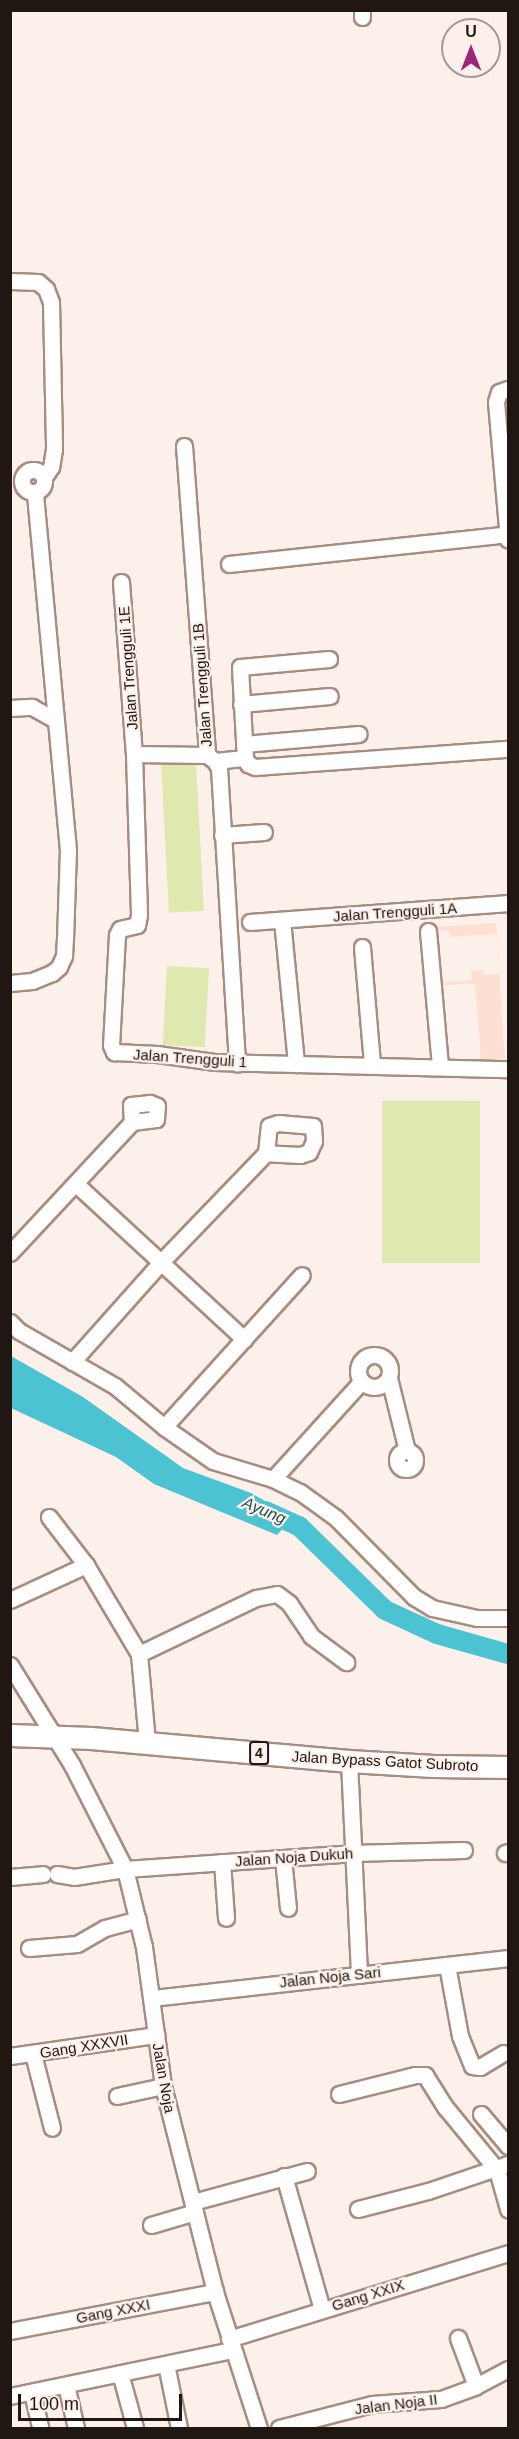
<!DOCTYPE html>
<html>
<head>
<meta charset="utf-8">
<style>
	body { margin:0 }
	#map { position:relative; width:519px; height:2439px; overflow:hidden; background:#fcf0ea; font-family:Helvetica,sans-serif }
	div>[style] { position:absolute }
	.built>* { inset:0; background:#fde0d1 }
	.green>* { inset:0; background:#dfe8af; transform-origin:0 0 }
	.water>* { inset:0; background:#4cc3d3 }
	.river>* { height:20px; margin:-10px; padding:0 10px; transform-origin:10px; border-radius:10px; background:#4cc3d3 }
	.roads { filter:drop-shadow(2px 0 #a78d80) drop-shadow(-2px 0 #a78d80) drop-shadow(0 2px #a78d80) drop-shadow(0 -2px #a78d80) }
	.minor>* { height:15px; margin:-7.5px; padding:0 7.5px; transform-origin:7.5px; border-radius:7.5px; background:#fff }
	.minor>.ring { margin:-7.5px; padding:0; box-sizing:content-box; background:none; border:15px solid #fff; border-radius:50% }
	.highway>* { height:21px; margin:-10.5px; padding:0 10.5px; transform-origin:10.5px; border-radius:10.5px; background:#fff }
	span { translate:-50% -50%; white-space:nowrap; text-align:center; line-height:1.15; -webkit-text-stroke:4.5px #fcf0ea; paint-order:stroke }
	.shield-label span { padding:2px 4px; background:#fcf0ea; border:2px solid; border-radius:4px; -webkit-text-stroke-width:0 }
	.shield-label { font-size:14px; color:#211712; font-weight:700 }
	.street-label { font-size:15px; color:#211712 }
	.water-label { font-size:16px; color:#1a4e55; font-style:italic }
	.frame { position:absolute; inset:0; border:12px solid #211712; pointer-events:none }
	.north { position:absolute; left:441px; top:18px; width:60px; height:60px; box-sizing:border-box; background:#fcf0ea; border:2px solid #a49994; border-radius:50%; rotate:0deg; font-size:16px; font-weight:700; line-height:24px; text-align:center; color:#211712 }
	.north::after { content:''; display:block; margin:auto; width:21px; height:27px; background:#a22478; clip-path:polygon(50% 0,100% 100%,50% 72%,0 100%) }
	.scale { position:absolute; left:18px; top:2394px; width:164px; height:27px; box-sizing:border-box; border:3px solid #211712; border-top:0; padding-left:8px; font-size:18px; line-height:21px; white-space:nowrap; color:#211712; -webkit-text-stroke:4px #fcf0ea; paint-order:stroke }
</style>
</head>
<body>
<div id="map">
	<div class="built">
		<i style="clip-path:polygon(evenodd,496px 923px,505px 1059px,481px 1061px,475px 983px,436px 986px,432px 927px,496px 923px,449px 930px,450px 937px,496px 934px,499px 974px,483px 975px,483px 970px,471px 971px,472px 980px,438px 983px,434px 932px,449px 930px)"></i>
	</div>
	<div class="green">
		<i style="left:196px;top:761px;width:150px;height:35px;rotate:87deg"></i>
		<i style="left:167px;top:966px;width:42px;height:79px;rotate:3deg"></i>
		<i style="left:382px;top:1101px;width:98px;height:162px"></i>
	</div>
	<div class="water">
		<i style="clip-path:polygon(11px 1356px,83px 1397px,183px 1468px,251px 1493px,293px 1517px,277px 1535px,154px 1484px,116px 1457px,13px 1409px,10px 1406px)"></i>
	</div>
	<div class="river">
		<i style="left:265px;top:1511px;width:37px;rotate:24deg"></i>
		<i style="left:299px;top:1526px;width:120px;rotate:44.3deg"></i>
		<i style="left:385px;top:1610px;width:57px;rotate:24.8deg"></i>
		<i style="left:437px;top:1634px;width:74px;rotate:15.7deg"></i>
	</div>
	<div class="roads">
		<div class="minor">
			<i style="left:362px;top:10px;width:7px;rotate:90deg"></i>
			<i style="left:10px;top:281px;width:28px;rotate:2deg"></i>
			<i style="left:38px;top:282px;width:11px;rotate:41deg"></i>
			<i style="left:46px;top:289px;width:14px;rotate:69deg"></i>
			<i style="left:51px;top:302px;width:147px;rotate:88.8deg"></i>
			<i style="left:54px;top:449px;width:18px;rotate:99deg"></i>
			<i style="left:51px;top:467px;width:12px;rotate:125deg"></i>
			<i style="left:508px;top:389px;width:9px;rotate:162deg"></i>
			<i style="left:499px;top:392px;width:10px;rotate:107deg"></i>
			<i style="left:496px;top:402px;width:138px;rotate:85deg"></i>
			<i style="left:184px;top:446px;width:310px;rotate:85.7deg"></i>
			<i style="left:207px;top:755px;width:10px;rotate:37deg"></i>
			<i style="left:215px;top:761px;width:8px;rotate:60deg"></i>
			<i style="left:219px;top:768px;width:296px;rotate:86.5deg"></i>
			<i class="ring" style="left:22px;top:470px;width:7px;height:7px"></i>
			<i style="left:229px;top:564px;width:281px;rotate:-6.1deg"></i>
			<i style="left:121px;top:582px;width:172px;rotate:85.7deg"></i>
			<i style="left:134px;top:754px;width:161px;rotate:88.2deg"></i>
			<i style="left:139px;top:915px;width:10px;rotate:101deg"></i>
			<i style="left:137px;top:925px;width:17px;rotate:167deg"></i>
			<i style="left:120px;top:929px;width:7px;rotate:117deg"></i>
			<i style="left:117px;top:935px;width:110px;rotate:93.1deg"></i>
			<i style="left:111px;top:1045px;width:8px;rotate:67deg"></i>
			<i style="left:114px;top:1052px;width:43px;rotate:2.7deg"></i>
			<i style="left:157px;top:1054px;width:59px;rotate:7.9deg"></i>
			<i style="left:215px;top:1062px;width:293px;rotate:1.4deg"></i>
			<i style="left:329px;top:659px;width:89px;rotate:174.9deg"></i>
			<i style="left:240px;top:667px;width:91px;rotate:86.9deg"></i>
			<i style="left:245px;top:758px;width:7px;rotate:63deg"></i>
			<i style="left:248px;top:764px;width:8px;rotate:23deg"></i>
			<i style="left:255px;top:767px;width:254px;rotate:-4.1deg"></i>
			<i style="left:241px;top:704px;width:89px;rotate:-5.1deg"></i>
			<i style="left:10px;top:708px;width:22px;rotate:-3deg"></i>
			<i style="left:32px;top:707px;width:25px;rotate:29deg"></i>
			<i style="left:244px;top:744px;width:115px;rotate:-5deg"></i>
			<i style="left:134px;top:754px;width:73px;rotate:0.8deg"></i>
			<i style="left:215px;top:761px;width:30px;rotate:-6deg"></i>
			<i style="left:222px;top:835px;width:42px;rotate:-4.1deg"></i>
			<i style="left:282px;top:920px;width:145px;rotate:84.4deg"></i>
			<i style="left:250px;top:922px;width:259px;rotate:-4.2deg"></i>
			<i style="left:428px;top:931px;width:136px;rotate:84.9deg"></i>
			<i style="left:362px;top:947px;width:117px;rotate:85.1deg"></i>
			<i style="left:10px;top:983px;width:22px;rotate:-5deg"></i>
			<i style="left:32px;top:981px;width:22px;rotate:-22deg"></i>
			<i style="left:52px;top:973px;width:9px;rotate:-41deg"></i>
			<i style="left:59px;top:967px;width:12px;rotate:-66deg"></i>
			<i style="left:64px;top:956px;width:17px;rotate:-87deg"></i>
			<i style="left:65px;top:939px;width:89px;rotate:-88.1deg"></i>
			<i style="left:68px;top:850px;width:359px;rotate:-95.3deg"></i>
			<i style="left:278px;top:1123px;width:35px;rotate:5deg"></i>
			<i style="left:313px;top:1126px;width:15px;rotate:86deg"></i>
			<i style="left:314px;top:1141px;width:12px;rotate:114deg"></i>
			<i style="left:309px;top:1152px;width:9px;rotate:162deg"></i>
			<i style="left:300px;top:1155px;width:34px;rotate:-177deg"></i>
			<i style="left:266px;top:1153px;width:27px;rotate:-84deg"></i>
			<i style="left:269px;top:1126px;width:9px;rotate:-18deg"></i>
			<i style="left:76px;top:1184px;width:229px;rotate:42.7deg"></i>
			<i style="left:10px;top:1253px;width:179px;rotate:-47deg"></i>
			<i style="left:132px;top:1122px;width:24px;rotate:-7deg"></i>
			<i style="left:156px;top:1119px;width:13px;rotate:-86deg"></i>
			<i style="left:157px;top:1106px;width:8px;rotate:-157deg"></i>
			<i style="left:150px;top:1103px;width:19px;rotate:174deg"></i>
			<i style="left:131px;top:1105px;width:17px;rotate:87deg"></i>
			<i style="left:10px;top:1322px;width:13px;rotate:45deg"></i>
			<i style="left:19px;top:1331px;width:111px;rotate:29.8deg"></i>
			<i style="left:115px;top:1386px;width:64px;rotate:39.9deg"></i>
			<i style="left:164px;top:1427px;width:60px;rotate:34.8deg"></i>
			<i style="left:213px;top:1461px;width:63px;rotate:16.7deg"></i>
			<i style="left:273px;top:1479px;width:30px;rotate:26deg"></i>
			<i style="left:300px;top:1492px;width:44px;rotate:35.8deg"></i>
			<i style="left:336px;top:1518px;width:111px;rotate:45.4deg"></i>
			<i style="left:414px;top:1597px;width:21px;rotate:31deg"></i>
			<i style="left:432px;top:1608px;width:46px;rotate:12.5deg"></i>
			<i style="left:477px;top:1618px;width:31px"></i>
			<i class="ring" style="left:358px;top:1355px;width:17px;height:17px"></i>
			<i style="left:72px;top:1362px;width:134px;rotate:-48.3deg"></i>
			<i style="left:161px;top:1262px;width:151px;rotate:-46.1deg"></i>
			<i style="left:389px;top:1378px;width:75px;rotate:76.1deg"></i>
			<i style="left:164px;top:1427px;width:205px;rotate:-47.8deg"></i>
			<i class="ring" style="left:397px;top:1451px;width:3px;height:3px"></i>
			<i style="left:273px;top:1479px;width:131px;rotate:-47.8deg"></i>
			<i style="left:49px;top:1517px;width:61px;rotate:52.4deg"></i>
			<i style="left:86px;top:1565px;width:104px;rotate:59.2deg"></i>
			<i style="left:139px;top:1654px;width:88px;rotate:84.8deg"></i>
			<i style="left:10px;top:1600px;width:84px;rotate:-24.7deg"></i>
			<i style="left:139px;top:1654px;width:130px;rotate:-25.6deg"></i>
			<i style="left:256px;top:1598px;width:21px;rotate:-11deg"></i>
			<i style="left:277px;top:1594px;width:15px;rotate:37deg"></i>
			<i style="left:289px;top:1603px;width:40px;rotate:56deg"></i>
			<i style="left:311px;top:1636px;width:44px;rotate:36.6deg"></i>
			<i style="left:10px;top:1665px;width:118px;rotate:58.2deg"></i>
			<i style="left:72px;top:1765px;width:117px;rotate:63deg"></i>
			<i style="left:125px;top:1869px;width:80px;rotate:76.3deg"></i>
			<i style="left:144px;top:1947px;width:140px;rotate:82.2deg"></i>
			<i style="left:163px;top:2086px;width:212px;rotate:75.8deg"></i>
			<i style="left:215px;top:2292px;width:143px;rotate:72.1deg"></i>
			<i style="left:349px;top:1761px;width:214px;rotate:87.3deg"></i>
			<i style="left:505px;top:1853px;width:3px;rotate:-18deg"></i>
			<i style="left:283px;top:1858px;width:50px;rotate:84.3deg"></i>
			<i style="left:222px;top:1862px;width:56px;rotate:85.9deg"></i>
			<i style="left:57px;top:1874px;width:17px;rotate:10deg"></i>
			<i style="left:74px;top:1877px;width:52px;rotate:-8.9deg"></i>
			<i style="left:125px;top:1869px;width:227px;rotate:-4deg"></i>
			<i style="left:351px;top:1853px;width:113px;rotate:-1.5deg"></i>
			<i style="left:10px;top:1877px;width:33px;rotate:-5deg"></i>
			<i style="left:29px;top:1948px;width:48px;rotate:-4.8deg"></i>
			<i style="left:77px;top:1944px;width:32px;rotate:-30deg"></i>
			<i style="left:105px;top:1928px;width:34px;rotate:-15deg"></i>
			<i style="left:447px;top:1965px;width:72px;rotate:79.6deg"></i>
			<i style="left:460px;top:2036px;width:32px;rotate:68deg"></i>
			<i style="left:472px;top:2066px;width:8px;rotate:7deg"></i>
			<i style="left:480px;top:2067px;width:27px;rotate:-31deg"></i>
			<i style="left:152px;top:1998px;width:358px;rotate:-6.4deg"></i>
			<i style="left:33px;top:2054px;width:76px;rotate:75.6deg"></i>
			<i style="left:10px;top:2056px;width:148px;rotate:-8.2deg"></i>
			<i style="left:339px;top:2094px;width:78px;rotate:-14deg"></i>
			<i style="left:415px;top:2075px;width:10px"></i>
			<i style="left:425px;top:2075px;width:39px;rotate:58deg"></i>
			<i style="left:446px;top:2108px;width:80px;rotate:50.6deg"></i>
			<i style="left:497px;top:2170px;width:41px;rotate:74.2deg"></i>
			<i style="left:117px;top:2096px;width:47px;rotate:-12.3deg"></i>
			<i style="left:481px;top:2114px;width:42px;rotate:49.8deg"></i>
			<i style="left:284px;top:2176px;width:138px;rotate:74.1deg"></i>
			<i style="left:193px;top:2202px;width:118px;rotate:-15.2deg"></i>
			<i style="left:358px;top:2209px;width:72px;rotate:-14.4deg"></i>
			<i style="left:428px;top:2191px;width:84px;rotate:-18.6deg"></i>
			<i style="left:151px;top:2225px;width:46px;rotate:-16.5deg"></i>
			<i style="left:10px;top:2331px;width:209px;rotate:-10.8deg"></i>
			<i style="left:458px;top:2338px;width:51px;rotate:69.4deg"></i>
			<i style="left:229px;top:2339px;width:292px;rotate:-17.1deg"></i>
			<i style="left:166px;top:2364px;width:65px;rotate:78.5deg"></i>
			<i style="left:120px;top:2373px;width:57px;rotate:74.7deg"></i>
			<i style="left:66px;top:2385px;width:44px;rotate:76.9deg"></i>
			<i style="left:32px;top:2392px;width:37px;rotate:77deg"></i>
			<i style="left:10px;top:2396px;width:227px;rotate:-11.7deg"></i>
			<i style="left:279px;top:2428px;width:96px;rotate:-14.5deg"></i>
			<i style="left:372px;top:2404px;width:69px;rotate:-4.1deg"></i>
			<i style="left:441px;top:2399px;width:37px;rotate:-20deg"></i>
			<i style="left:476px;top:2386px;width:36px;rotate:-28deg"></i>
		</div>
		<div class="highway">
			<i style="left:10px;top:1735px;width:81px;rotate:2.1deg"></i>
			<i style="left:91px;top:1738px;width:259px;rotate:5.1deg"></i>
			<i style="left:349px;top:1761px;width:84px;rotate:3.4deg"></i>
			<i style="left:433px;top:1766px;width:75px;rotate:0.8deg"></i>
		</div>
	</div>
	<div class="shield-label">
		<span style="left:259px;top:1753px">4</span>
	</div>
	<div class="street-label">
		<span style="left:128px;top:668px;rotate:-94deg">Jalan Trengguli 1E</span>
		<span style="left:202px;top:685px;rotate:-94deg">Jalan Trengguli 1B</span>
		<span style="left:395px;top:912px;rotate:-4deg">Jalan Trengguli 1A</span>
		<span style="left:190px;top:1058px;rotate:4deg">Jalan Trengguli 1</span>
		<span style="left:385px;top:1761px;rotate:3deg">Jalan Bypass Gatot Subroto</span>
		<span style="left:294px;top:1857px;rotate:-4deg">Jalan Noja Dukuh</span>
		<span style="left:330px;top:1977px;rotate:-6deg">Jalan Noja Sari</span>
		<span style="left:84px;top:2046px;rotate:-9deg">Gang XXXVII</span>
		<span style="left:164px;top:2078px;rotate:80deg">Jalan Noja</span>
		<span style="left:368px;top:2295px;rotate:-17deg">Gang XXIX</span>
		<span style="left:113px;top:2311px;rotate:-11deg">Gang XXXI</span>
		<span style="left:396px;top:2404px;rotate:-7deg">Jalan Noja II</span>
	</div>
	<div class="water-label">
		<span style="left:264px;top:1511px;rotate:23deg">Ayung</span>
	</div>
	<div class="frame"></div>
	<div class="north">U</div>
	<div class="scale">100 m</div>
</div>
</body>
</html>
